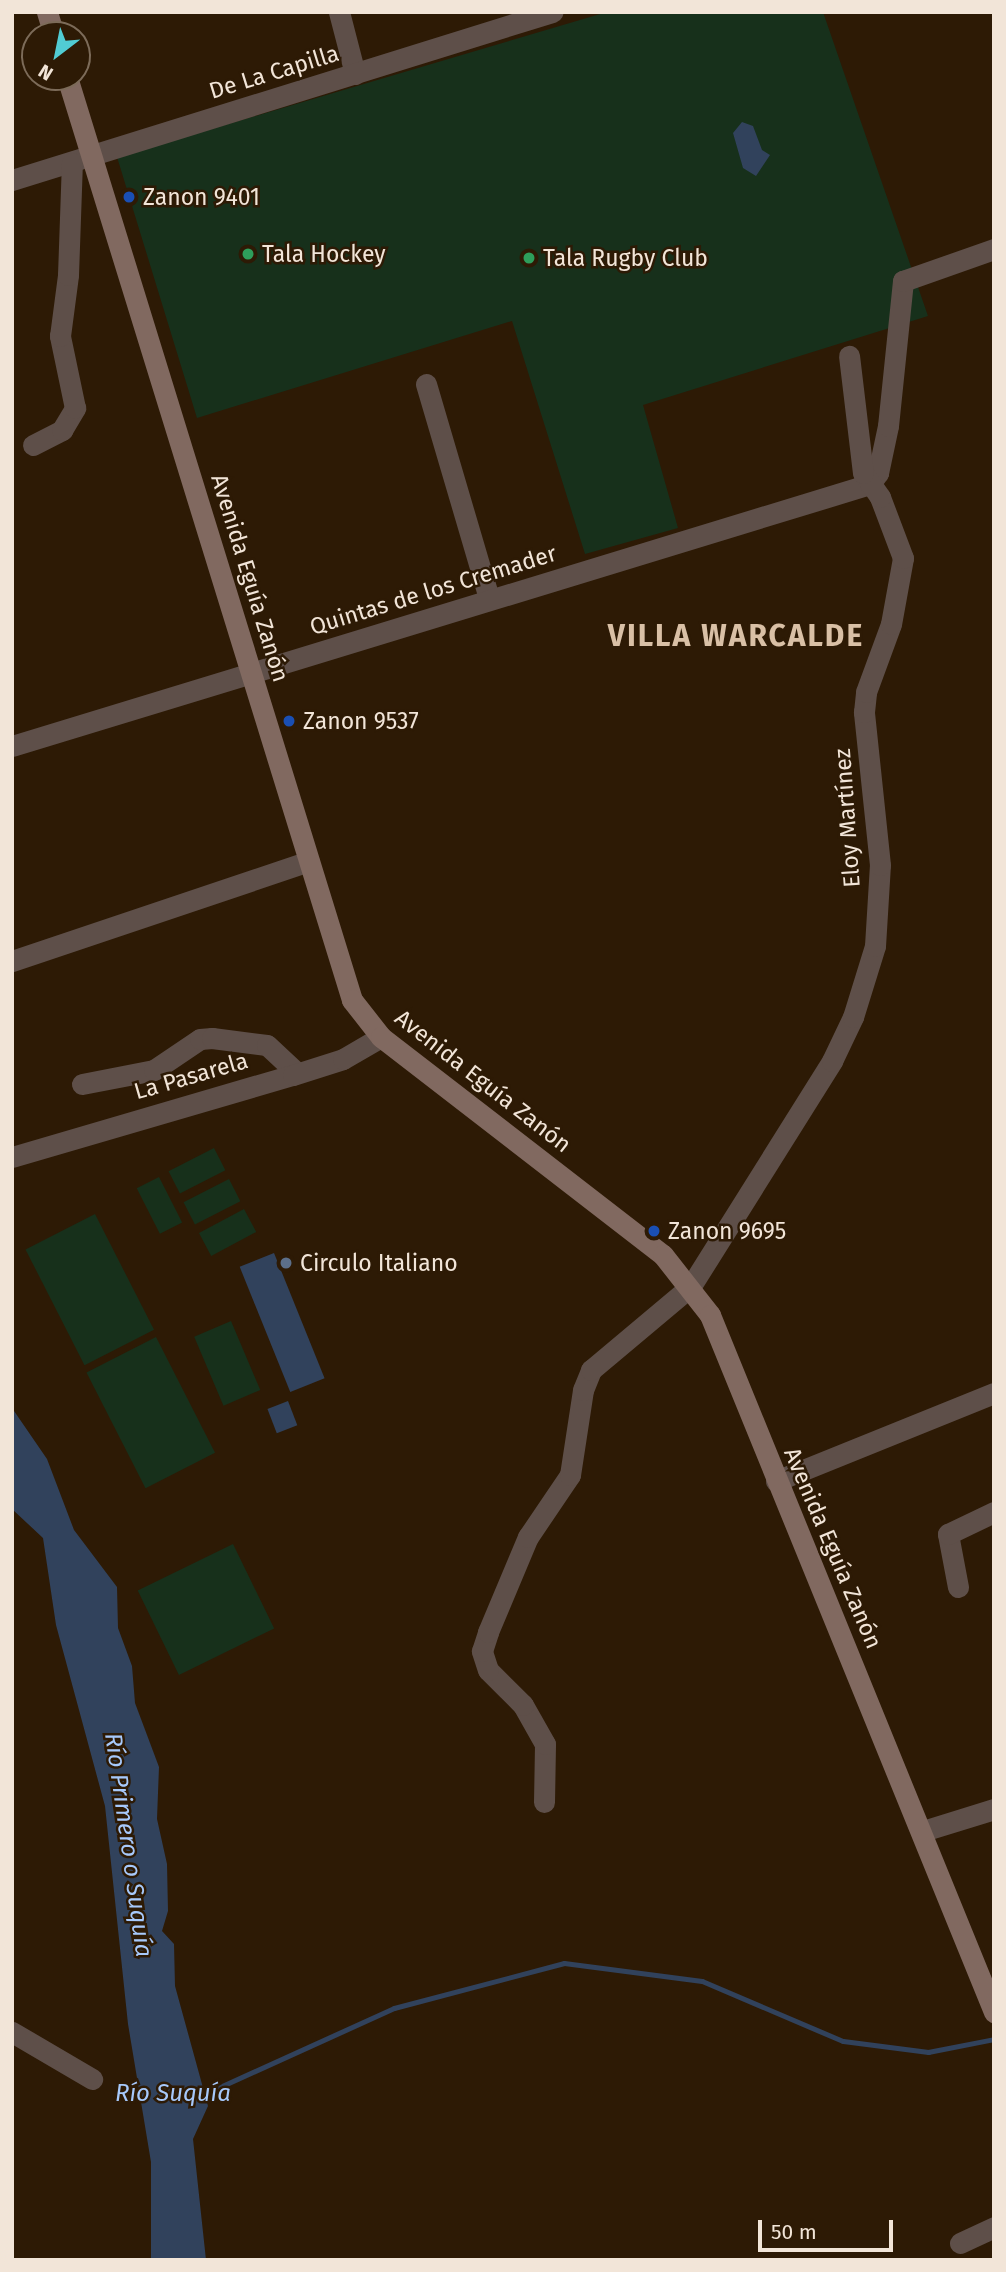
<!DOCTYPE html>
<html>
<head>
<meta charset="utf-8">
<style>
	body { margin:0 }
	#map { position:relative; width:1006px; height:2272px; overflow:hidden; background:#2d1a05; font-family:"Fira Sans",sans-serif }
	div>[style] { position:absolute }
	.green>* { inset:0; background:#17301b; transform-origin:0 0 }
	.water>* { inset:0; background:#31425c; transform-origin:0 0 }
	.stream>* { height:5px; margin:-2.5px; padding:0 2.5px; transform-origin:2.5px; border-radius:2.5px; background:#31425c }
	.street>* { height:21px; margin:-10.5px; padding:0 10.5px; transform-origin:10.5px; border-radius:10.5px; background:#5e4f49 }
	.secondary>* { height:21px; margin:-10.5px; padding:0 10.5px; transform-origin:10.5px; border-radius:10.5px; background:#816960 }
	.dots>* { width:19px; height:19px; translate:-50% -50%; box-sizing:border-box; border:4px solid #2d1a05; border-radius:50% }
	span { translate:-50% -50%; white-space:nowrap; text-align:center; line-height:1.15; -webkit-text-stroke:5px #2d1a05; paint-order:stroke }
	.street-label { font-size:23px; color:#f2e5d8 }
	.poi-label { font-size:23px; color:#f2e5d8 }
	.left { translate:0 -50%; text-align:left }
	.water-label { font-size:24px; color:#a7c9fb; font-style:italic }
	.district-label { font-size:30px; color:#d9c0a6; font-weight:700; letter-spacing:2px }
	.frame { position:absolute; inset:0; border:14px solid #f2e5d8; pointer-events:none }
	.north { position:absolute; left:21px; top:21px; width:70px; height:70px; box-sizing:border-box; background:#2d1a05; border:2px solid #7c6b59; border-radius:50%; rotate:212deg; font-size:19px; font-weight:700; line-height:28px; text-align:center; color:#f2e5d8 }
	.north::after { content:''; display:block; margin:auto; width:24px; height:32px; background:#51ccd4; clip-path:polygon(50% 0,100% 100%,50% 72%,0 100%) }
	.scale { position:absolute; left:758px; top:2220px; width:135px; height:32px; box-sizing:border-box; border:4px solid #f2e5d8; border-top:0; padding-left:9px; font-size:21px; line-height:24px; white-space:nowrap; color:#f2e5d8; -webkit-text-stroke:5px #2d1a05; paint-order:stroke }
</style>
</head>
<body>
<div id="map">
	<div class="green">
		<i style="clip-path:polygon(607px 12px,823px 12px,928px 316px,643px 405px,678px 528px,585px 554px,512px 321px,197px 418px,117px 157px)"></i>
		<i style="left:214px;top:1148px;width:25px;height:51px;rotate:63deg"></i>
		<i style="left:159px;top:1177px;width:51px;height:25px;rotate:63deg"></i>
		<i style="left:229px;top:1179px;width:25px;height:51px;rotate:63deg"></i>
		<i style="left:244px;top:1209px;width:26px;height:51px;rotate:62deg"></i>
		<i style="left:95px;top:1214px;width:130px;height:78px;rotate:63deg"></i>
		<i style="left:231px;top:1321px;width:75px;height:40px;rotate:67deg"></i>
		<i style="left:156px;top:1337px;width:130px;height:78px;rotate:63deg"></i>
		<i style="left:233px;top:1544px;width:94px;height:106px;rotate:64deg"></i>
	</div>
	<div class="water">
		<i style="clip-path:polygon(742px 122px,753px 126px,762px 150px,770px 155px,756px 176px,743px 168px,733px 133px)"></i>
		<i style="left:274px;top:1253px;width:135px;height:37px;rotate:68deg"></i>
		<i style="left:288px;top:1401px;width:26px;height:22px;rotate:69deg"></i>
		<i style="clip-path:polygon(12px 1408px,47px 1459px,74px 1530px,117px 1587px,118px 1628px,132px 1666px,135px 1703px,159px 1767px,157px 1819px,167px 1864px,168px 1911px,162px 1931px,174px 1944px,175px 1986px,208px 2106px,193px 2139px,206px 2260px,151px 2260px,151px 2162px,128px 2024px,105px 1806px,56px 1625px,43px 1538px,12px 1509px)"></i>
	</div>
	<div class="stream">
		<i style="left:200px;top:2096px;width:213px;rotate:-24.4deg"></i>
		<i style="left:394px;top:2008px;width:176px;rotate:-14.8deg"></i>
		<i style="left:564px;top:1963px;width:139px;rotate:7.4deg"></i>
		<i style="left:702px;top:1981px;width:153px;rotate:23.1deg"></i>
		<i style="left:843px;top:2041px;width:86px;rotate:7.4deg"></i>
		<i style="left:928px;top:2052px;width:67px;rotate:-11.1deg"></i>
	</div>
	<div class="street">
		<i style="left:339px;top:12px;width:64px;rotate:75.5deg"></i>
		<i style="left:12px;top:180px;width:566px;rotate:-17.28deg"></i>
		<i style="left:426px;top:384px;width:223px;rotate:73.6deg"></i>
		<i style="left:33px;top:445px;width:33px;rotate:-27deg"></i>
		<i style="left:62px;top:430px;width:26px;rotate:-59deg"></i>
		<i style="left:75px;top:408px;width:74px;rotate:-101.8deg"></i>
		<i style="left:60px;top:336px;width:62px;rotate:-82.5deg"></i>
		<i style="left:68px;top:275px;width:112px;rotate:-88deg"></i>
		<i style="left:12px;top:746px;width:897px;rotate:-16.98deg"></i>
		<i style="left:870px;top:484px;width:14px;rotate:-54deg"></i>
		<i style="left:878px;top:473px;width:48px;rotate:-78deg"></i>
		<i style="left:888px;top:426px;width:146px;rotate:-84.1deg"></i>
		<i style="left:903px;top:281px;width:96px;rotate:-19.4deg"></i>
		<i style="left:12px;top:961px;width:313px;rotate:-18.6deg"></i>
		<i style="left:82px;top:1084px;width:73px;rotate:-11deg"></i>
		<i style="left:154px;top:1070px;width:55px;rotate:-34deg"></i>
		<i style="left:200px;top:1039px;width:12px;rotate:-5deg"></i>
		<i style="left:212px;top:1038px;width:55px;rotate:7.3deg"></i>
		<i style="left:267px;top:1045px;width:41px;rotate:43deg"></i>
		<i style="left:12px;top:1157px;width:293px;rotate:-16.3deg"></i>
		<i style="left:293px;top:1075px;width:52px;rotate:-17.7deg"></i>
		<i style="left:343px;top:1059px;width:44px;rotate:-30.1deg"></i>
		<i style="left:776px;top:1481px;width:235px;rotate:-22deg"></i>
		<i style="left:958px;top:1587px;width:54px;rotate:-100.7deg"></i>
		<i style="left:948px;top:1534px;width:51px;rotate:-25.6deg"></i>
		<i style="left:544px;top:1802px;width:58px;rotate:-89deg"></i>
		<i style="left:545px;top:1744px;width:45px;rotate:-119.4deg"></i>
		<i style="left:523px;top:1705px;width:49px;rotate:-135deg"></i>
		<i style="left:488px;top:1670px;width:20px;rotate:-108deg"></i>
		<i style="left:482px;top:1651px;width:20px;rotate:-72deg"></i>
		<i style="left:488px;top:1632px;width:103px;rotate:-67.2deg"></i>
		<i style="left:528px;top:1537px;width:75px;rotate:-55.9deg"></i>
		<i style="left:570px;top:1475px;width:86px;rotate:-81.3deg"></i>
		<i style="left:583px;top:1390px;width:22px;rotate:-68deg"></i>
		<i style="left:591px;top:1370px;width:131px;rotate:-40deg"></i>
		<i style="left:691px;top:1286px;width:266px;rotate:-57.9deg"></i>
		<i style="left:832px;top:1061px;width:49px;rotate:-64.5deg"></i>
		<i style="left:853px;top:1017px;width:74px;rotate:-72.8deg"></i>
		<i style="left:875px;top:946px;width:81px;rotate:-86.5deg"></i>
		<i style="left:880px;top:865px;width:154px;rotate:-96deg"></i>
		<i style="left:864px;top:712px;width:20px;rotate:-84deg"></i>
		<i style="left:866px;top:692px;width:72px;rotate:-69.8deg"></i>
		<i style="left:891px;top:624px;width:67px;rotate:-79.7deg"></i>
		<i style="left:903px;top:558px;width:65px;rotate:-110.7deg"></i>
		<i style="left:880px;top:497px;width:29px;rotate:-125deg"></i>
		<i style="left:863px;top:473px;width:118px;rotate:-96.8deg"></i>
		<i style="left:923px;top:1831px;width:74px;rotate:-17.2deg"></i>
		<i style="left:12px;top:2032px;width:93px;rotate:30.4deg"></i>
		<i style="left:960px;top:2243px;width:38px;rotate:-25deg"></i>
	</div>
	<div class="secondary">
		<i style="left:47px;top:12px;width:24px;rotate:73deg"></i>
		<i style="left:67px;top:77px;width:966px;rotate:72.84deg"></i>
		<i style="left:352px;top:1000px;width:47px;rotate:51.9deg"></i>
		<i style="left:381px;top:1037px;width:356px;rotate:37.7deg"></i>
		<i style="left:663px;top:1255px;width:76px;rotate:51.9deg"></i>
		<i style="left:710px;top:1315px;width:753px;rotate:67.83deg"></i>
	</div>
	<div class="dots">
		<i style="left:129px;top:197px;background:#1a4fb4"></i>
		<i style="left:248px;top:254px;background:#2e9e5b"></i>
		<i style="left:529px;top:258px;background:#2e9e5b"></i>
		<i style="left:289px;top:721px;background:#1a4fb4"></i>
		<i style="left:654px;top:1231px;background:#1a4fb4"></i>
		<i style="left:286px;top:1263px;background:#5c6f8a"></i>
	</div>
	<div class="street-label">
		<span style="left:274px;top:72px;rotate:-17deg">De La Capilla</span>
		<span style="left:250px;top:578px;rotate:73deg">Avenida Eguía Zanón</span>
		<span style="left:433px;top:590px;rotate:-17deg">Quintas de los Cremader</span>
		<span style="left:847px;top:818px;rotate:-94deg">Eloy Martínez</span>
		<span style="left:191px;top:1076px;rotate:-16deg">La Pasarela</span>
		<span style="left:483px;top:1081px;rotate:38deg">Avenida Eguía Zanón</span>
		<span style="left:833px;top:1548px;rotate:67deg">Avenida Eguía Zanón</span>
	</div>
	<div class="poi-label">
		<span class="left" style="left:143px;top:197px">Zanon 9401</span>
		<span class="left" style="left:262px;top:254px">Tala Hockey</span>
		<span class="left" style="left:543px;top:258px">Tala Rugby Club</span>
		<span class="left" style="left:303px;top:721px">Zanon 9537</span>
		<span class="left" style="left:668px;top:1231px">Zanon 9695</span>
		<span class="left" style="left:300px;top:1263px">Circulo Italiano</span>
	</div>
	<div class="water-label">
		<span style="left:128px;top:1845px;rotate:82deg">Río Primero o Suquía</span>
		<span style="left:173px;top:2094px">Río Suquía</span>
	</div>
	<div class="district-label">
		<span style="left:736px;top:636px">VILLA WARCALDE</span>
	</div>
	<div class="frame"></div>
	<div class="north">N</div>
	<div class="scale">50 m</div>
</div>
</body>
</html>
